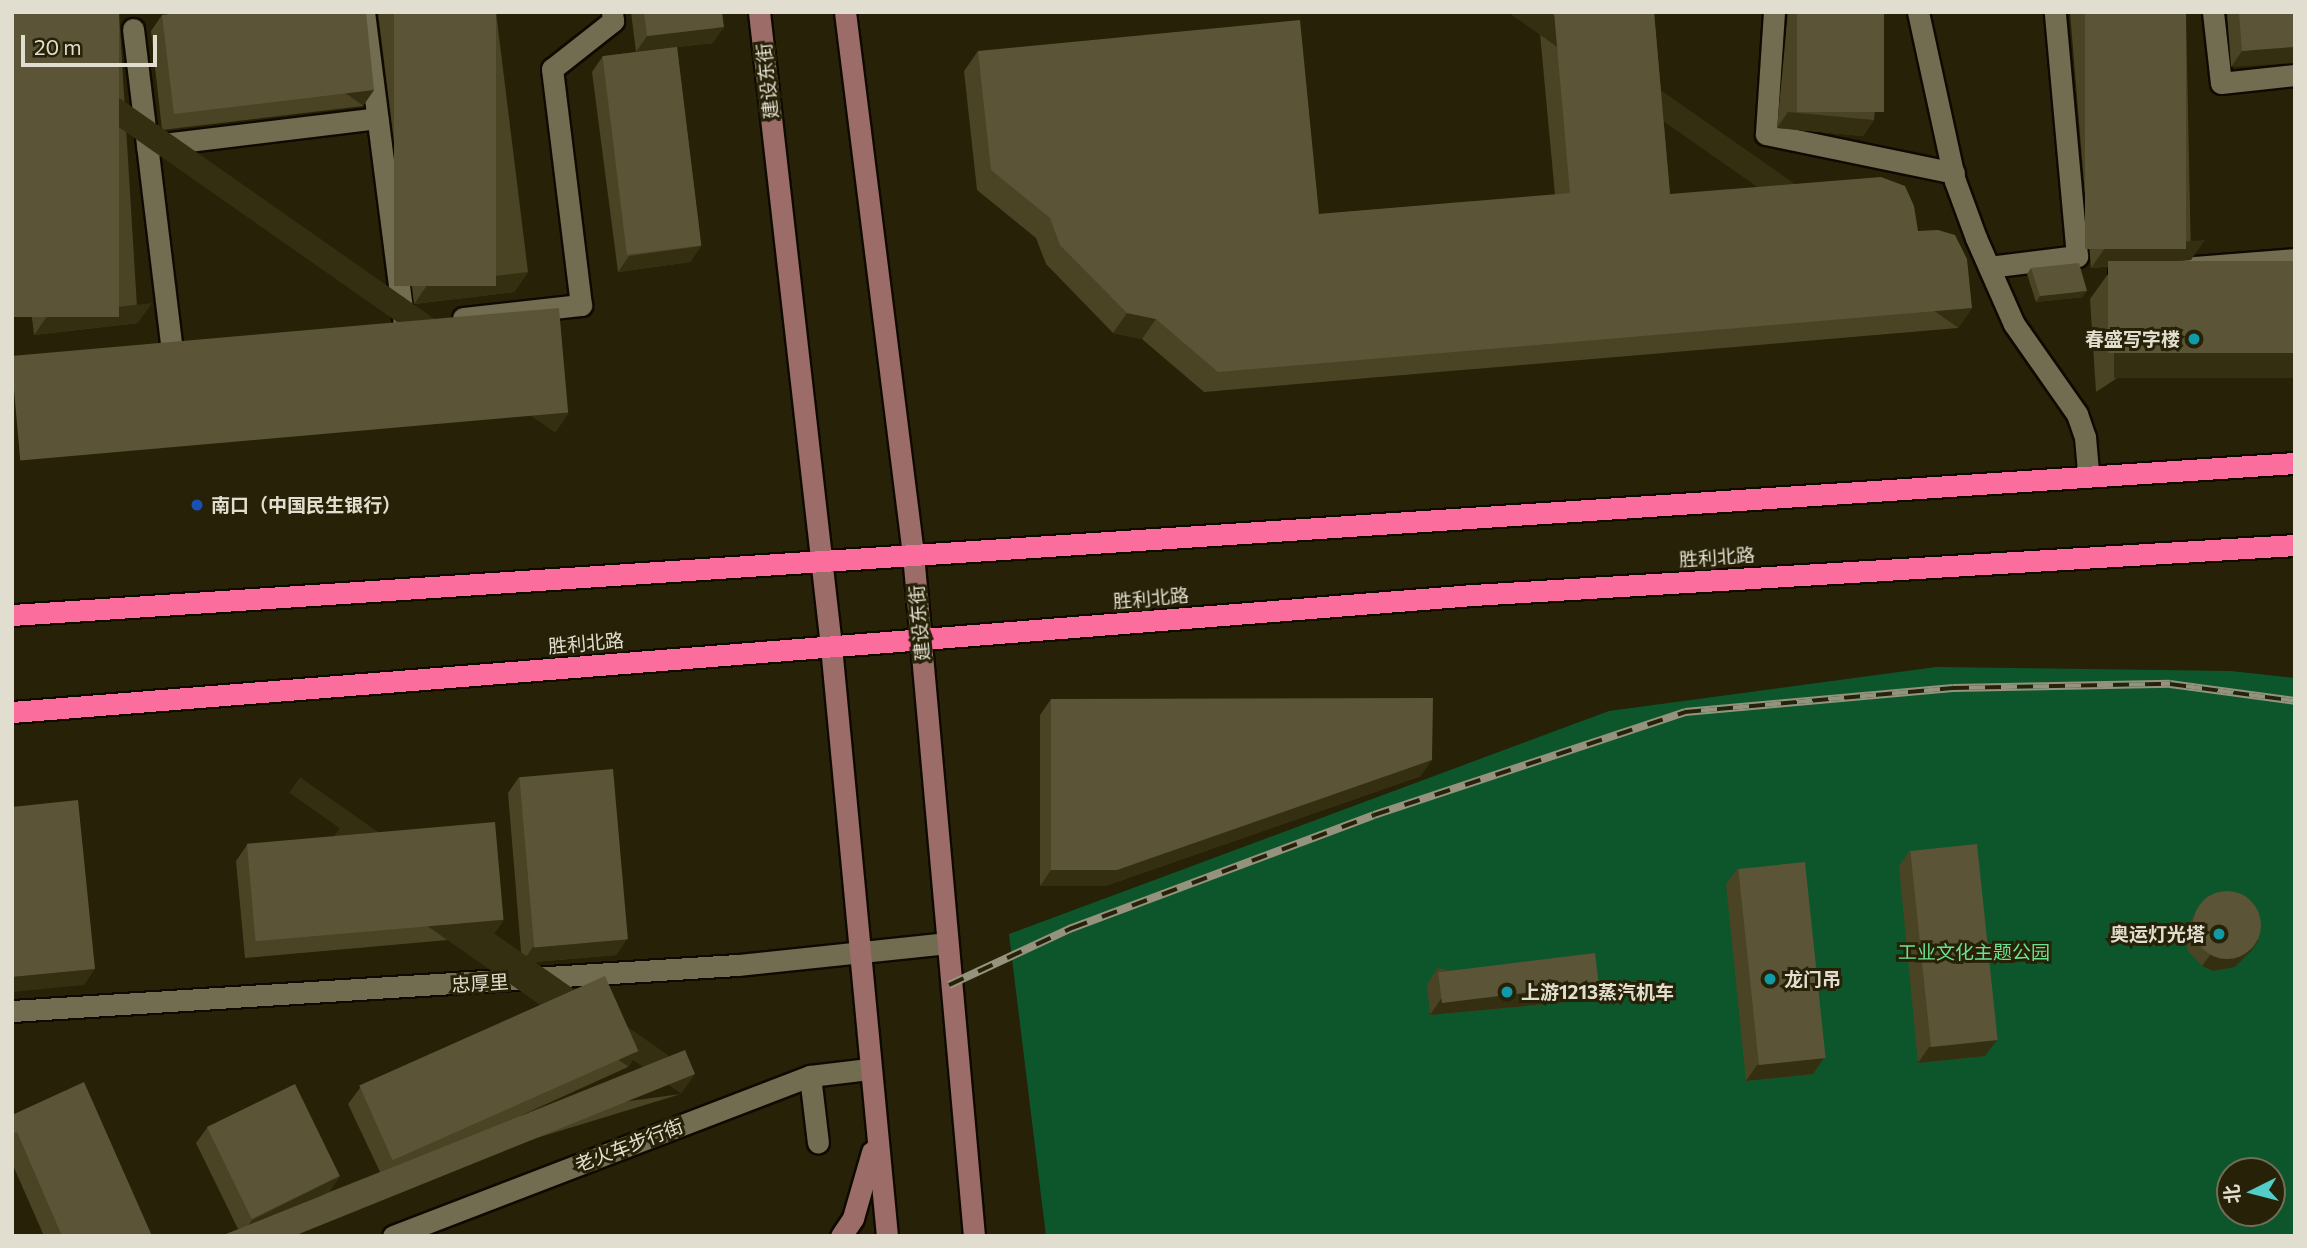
<!DOCTYPE html>
<html>
<head>
<meta charset="utf-8">
<style>
	body { margin:0 }
	#map { position:relative; width:2307px; height:1248px; overflow:hidden; background:#262107; font-family:Commissioner,"Noto Sans SC",sans-serif }
	div>[style] { position:absolute }
	.green>* { inset:0; background:#0d562b }
	.roads { filter:drop-shadow(2px 0 #0f0a00) drop-shadow(-2px 0 #0f0a00) drop-shadow(0 2px #0f0a00) drop-shadow(0 -2px #0f0a00) }
	.lane>* { height:21px; margin:-10.5px; padding:0 10.5px; transform-origin:10.5px; border-radius:10.5px; background:#726c51 }
	.street>* { height:21px; margin:-10.5px; padding:0 10.5px; transform-origin:10.5px; border-radius:10.5px; background:#726c51 }
	.secondary>* { height:21px; margin:-10.5px; padding:0 10.5px; transform-origin:10.5px; border-radius:10.5px; background:#9b6c68 }
	.highway>* { height:21px; margin:-10.5px; padding:0 10.5px; transform-origin:10.5px; border-radius:10.5px; background:#fa6d9c }
	.rail>* { height:8px; margin-top:-4px; transform-origin:0; background:repeating-linear-gradient(90deg,#262107 0 16px,#95927e 0 32px); box-sizing:border-box; border-block:2px solid #95927e }
	.wall>* { inset:0; background:#4a4425 }
	.shaded-wall>* { inset:0; background:#352f11; transform-origin:0 0 }
	.building>* { inset:0; background:#5b5437; transform-origin:0 0 }
	.round { border-radius:50% }
	.dots>* { width:19px; height:19px; translate:-50% -50%; box-sizing:border-box; border:4px solid #262107; border-radius:50% }
	span { translate:-50% -50%; white-space:nowrap; text-align:center; line-height:1.15; -webkit-text-stroke:6px #262107; paint-order:stroke }
	.street-label { font-size:19px; color:#e1decf }
	.poi-label { font-size:19px; color:#e1decf; font-weight:700 }
	.right { translate:-100% -50%; text-align:right }
	.left { translate:0 -50%; text-align:left }
	.park-label { font-size:19px; color:#6de091 }
	.frame { position:absolute; inset:0; border:14px solid #e1decf; pointer-events:none }
	.north { position:absolute; left:2216px; top:1157px; width:70px; height:70px; box-sizing:border-box; background:#262107; border:2px solid #716d57; border-radius:50%; rotate:264deg; font-size:19px; font-weight:700; line-height:28px; text-align:center; color:#e1decf }
	.north::after { content:''; display:block; margin:auto; width:24px; height:32px; background:#53cdc9; clip-path:polygon(50% 0,100% 100%,50% 72%,0 100%) }
	.scale { position:absolute; left:21px; top:35px; width:136px; height:32px; box-sizing:border-box; border:4px solid #e1decf; border-top:0; padding-left:9px; font-size:21px; line-height:24px; white-space:nowrap; color:#e1decf; -webkit-text-stroke:5px #262107; paint-order:stroke }
</style>
</head>
<body>
<div id="map">
	<div class="green">
		<i style="clip-path:polygon(evenodd,1936px 667px,2231px 671px,2295px 678px,2295px 1236px,1046px 1236px,1009px 934px,1609px 711px,1936px 667px,2230px 1171px,2272px 1171px,2272px 1213px,2230px 1213px,2230px 1171px)"></i>
	</div>
	<div class="roads">
		<div class="lane">
			<i style="left:2213px;top:12px;width:71px;rotate:83.6deg"></i>
			<i style="left:2221px;top:83px;width:74px;rotate:-6.2deg"></i>
			<i style="left:2119px;top:273px;width:177px;rotate:-4.5deg"></i>
		</div>
		<div class="street">
			<i style="left:364px;top:12px;width:315px;rotate:82.7deg"></i>
			<i style="left:1774px;top:12px;width:122px;rotate:93.8deg"></i>
			<i style="left:1766px;top:134px;width:192px;rotate:11.7deg"></i>
			<i style="left:1918px;top:12px;width:173px;rotate:77.7deg"></i>
			<i style="left:1955px;top:181px;width:61px;rotate:69.8deg"></i>
			<i style="left:1976px;top:238px;width:94px;rotate:66.2deg"></i>
			<i style="left:2014px;top:324px;width:110px;rotate:55deg"></i>
			<i style="left:2077px;top:414px;width:24px;rotate:71deg"></i>
			<i style="left:2085px;top:437px;width:38px;rotate:85deg"></i>
			<i style="left:133px;top:29px;width:324px;rotate:83.1deg"></i>
			<i style="left:147px;top:146px;width:232px;rotate:-6.9deg"></i>
			<i style="left:1989px;top:267px;width:89px;rotate:-7.1deg"></i>
			<i style="left:2077px;top:256px;width:245px;rotate:-95.2deg"></i>
			<i style="left:463px;top:318px;width:119px;rotate:-6.3deg"></i>
			<i style="left:581px;top:305px;width:238px;rotate:-97deg"></i>
			<i style="left:552px;top:69px;width:78px;rotate:-38.2deg"></i>
			<i style="left:613px;top:21px;width:9px;rotate:-96deg"></i>
			<i style="left:12px;top:1011px;width:727px;rotate:-3.63deg"></i>
			<i style="left:738px;top:965px;width:210px;rotate:-6deg"></i>
			<i style="left:810px;top:1076px;width:67px;rotate:83.2deg"></i>
			<i style="left:393px;top:1236px;width:447px;rotate:-21deg"></i>
			<i style="left:810px;top:1076px;width:59px;rotate:-6.8deg"></i>
		</div>
		<div class="secondary">
			<i style="left:759px;top:12px;width:638px;rotate:83.52deg"></i>
			<i style="left:831px;top:646px;width:593px;rotate:84.58deg"></i>
			<i style="left:845px;top:12px;width:546px;rotate:82.85deg"></i>
			<i style="left:913px;top:554px;width:685px;rotate:84.89deg"></i>
			<i style="left:841px;top:1236px;width:22px;rotate:-56deg"></i>
			<i style="left:853px;top:1218px;width:69px;rotate:-73.9deg"></i>
		</div>
		<div class="highway">
			<i style="left:12px;top:615px;width:2288px;rotate:-3.81deg"></i>
			<i style="left:12px;top:712px;width:1466px;rotate:-4.58deg"></i>
			<i style="left:1473px;top:595px;width:824px;rotate:-3.48deg"></i>
		</div>
	</div>
	<div class="rail">
		<i style="left:949px;top:985px;width:136px;rotate:-24.9deg"></i>
		<i style="left:1072px;top:928px;width:322px;rotate:-20.5deg"></i>
		<i style="left:1374px;top:815px;width:328px;rotate:-18.3deg"></i>
		<i style="left:1685px;top:712px;width:269px;rotate:-5.1deg"></i>
		<i style="left:1953px;top:688px;width:217px;rotate:-1.1deg"></i>
		<i style="left:2170px;top:684px;width:126px;rotate:7.7deg"></i>
	</div>
	<div class="wall">
		<i style="clip-path:polygon(12px 12px,119px 12px,138px 323px,34px 335px,12px 144px)"></i>
		<i style="clip-path:polygon(378px 12px,496px 12px,528px 272px,514px 292px,414px 304px)"></i>
		<i style="clip-path:polygon(631px 12px,722px 12px,713px 43px,677px 47px,701px 246px,690px 262px,618px 272px,592px 72px,603px 56px,636px 52px)"></i>
		<i style="clip-path:polygon(1538px 12px,1654px 12px,1670px 194px,1918px 231px,1972px 308px,1958px 328px,1204px 392px,1142px 339px,1113px 333px,1046px 264px,1036px 238px,977px 190px,964px 71px,978px 51px,1319px 214px,1555px 195px)"></i>
		<i style="clip-path:polygon(1788px 12px,1884px 12px,1874px 120px,1863px 136px,1777px 128px)"></i>
		<i style="clip-path:polygon(2070px 12px,2186px 12px,2191px 260px,2091px 268px)"></i>
		<i style="clip-path:polygon(2227px 12px,2295px 12px,2231px 67px)"></i>
		<i style="clip-path:polygon(162px 15px,374px 90px,363px 106px,162px 130px,151px 31px)"></i>
		<i style="clip-path:polygon(2295px 261px,2096px 392px,2090px 299px,2108px 274px)"></i>
		<i style="clip-path:polygon(2031px 268px,2083px 297px,2036px 302px,2027px 274px)"></i>
		<i style="clip-path:polygon(1051px 699px,1421px 776px,1105px 886px,1040px 886px,1040px 715px)"></i>
		<i style="clip-path:polygon(519px 777px,627px 939px,616px 955px,522px 963px,508px 793px)"></i>
		<i style="clip-path:polygon(247px 845px,493px 936px,245px 958px,236px 861px)"></i>
		<i style="clip-path:polygon(1910px 850px,1985px 1056px,1918px 1063px,1899px 866px)"></i>
		<i style="clip-path:polygon(1738px 868px,1824px 1058px,1813px 1074px,1746px 1081px,1726px 884px)"></i>
		<i style="clip-path:polygon(2205px 898px,2251px 951px,2235px 967px,2213px 971px,2202px 966px,2187px 950px,2186px 928px)"></i>
		<i style="clip-path:polygon(1438px 968px,1588px 1000px,1430px 1015px,1427px 984px)"></i>
		<i style="clip-path:polygon(639px 1051px,628px 1067px,520px 1116px,681px 1094px,238px 1229px,196px 1143px,207px 1128px,340px 1176px,329px 1192px,380px 1172px,348px 1104px,360px 1088px)"></i>
		<i style="clip-path:polygon(12px 1115px,152px 1236px,44px 1236px,12px 1163px)"></i>
	</div>
	<div class="shaded-wall">
		<i style="clip-path:polygon(724px 27px,713px 43px,636px 52px,647px 36px)"></i>
		<i style="clip-path:polygon(2295px 47px,2295px 63px,2231px 67px,2242px 51px)"></i>
		<i style="left:374px;top:90px;width:19px;height:201px;rotate:125deg"></i>
		<i style="clip-path:polygon(1788px 112px,1874px 120px,1863px 136px,1777px 128px)"></i>
		<i style="clip-path:polygon(2205px 240px,2191px 260px,2091px 268px,2105px 248px)"></i>
		<i style="clip-path:polygon(701px 246px,690px 262px,618px 272px,629px 256px)"></i>
		<i style="clip-path:polygon(528px 272px,514px 292px,414px 304px,428px 284px)"></i>
		<i style="clip-path:polygon(2087px 291px,2083px 297px,2036px 302px,2040px 296px)"></i>
		<i style="clip-path:polygon(152px 303px,138px 323px,34px 335px,48px 315px)"></i>
		<i style="left:1972px;top:308px;width:24px;height:757px;rotate:125deg"></i>
		<i style="clip-path:polygon(1127px 313px,1156px 319px,1142px 339px,1113px 333px)"></i>
		<i style="left:2295px;top:353px;width:25px;height:181px;rotate:90deg"></i>
		<i style="left:569px;top:413px;width:24px;height:560px;rotate:125deg"></i>
		<i style="clip-path:polygon(1432px 760px,1421px 776px,1105px 886px,1040px 886px,1051px 870px)"></i>
		<i style="left:504px;top:920px;width:19px;height:249px;rotate:125deg"></i>
		<i style="clip-path:polygon(627px 939px,616px 955px,522px 963px,533px 947px)"></i>
		<i style="clip-path:polygon(2259px 940px,2251px 951px,2235px 967px,2213px 971px,2202px 966px,2210px 955px)"></i>
		<i style="clip-path:polygon(95px 969px,84px 985px,12px 992px,12px 977px)"></i>
		<i style="clip-path:polygon(1599px 984px,1588px 1000px,1430px 1015px,1441px 999px)"></i>
		<i style="clip-path:polygon(1997px 1040px,1985px 1056px,1918px 1063px,1929px 1047px)"></i>
		<i style="left:639px;top:1051px;width:19px;height:270px;rotate:125deg"></i>
		<i style="clip-path:polygon(1824px 1058px,1813px 1074px,1746px 1081px,1757px 1065px)"></i>
		<i style="left:695px;top:1074px;width:24px;height:432px;rotate:125deg"></i>
		<i style="clip-path:polygon(340px 1176px,329px 1192px,241px 1236px,252px 1220px)"></i>
	</div>
	<div class="building">
		<i style="left:13px;top:12px;width:106px;height:305px"></i>
		<i style="clip-path:polygon(186px 12px,366px 12px,374px 90px,174px 114px,162px 15px)"></i>
		<i style="left:394px;top:12px;width:102px;height:274px"></i>
		<i style="clip-path:polygon(644px 12px,722px 12px,724px 27px,647px 36px)"></i>
		<i style="clip-path:polygon(1554px 12px,1654px 12px,1670px 194px,1881px 177px,1905px 186px,1914px 206px,1918px 231px,1938px 230px,1955px 235px,1967px 259px,1972px 308px,1218px 372px,1156px 319px,1127px 313px,1060px 245px,1050px 218px,991px 170px,978px 51px,1300px 20px,1319px 214px,1570px 193px)"></i>
		<i style="left:1797px;top:12px;width:87px;height:100px"></i>
		<i style="left:2085px;top:12px;width:101px;height:237px"></i>
		<i style="clip-path:polygon(2239px 12px,2295px 12px,2295px 47px,2242px 51px)"></i>
		<i style="left:677px;top:47px;width:200px;height:75px;rotate:83deg"></i>
		<i style="left:2295px;top:261px;width:92px;height:187px;rotate:90deg"></i>
		<i style="clip-path:polygon(2079px 263px,2087px 291px,2040px 296px,2031px 268px)"></i>
		<i style="left:559px;top:308px;width:105px;height:550px;rotate:85deg"></i>
		<i style="clip-path:polygon(1433px 698px,1432px 760px,1117px 870px,1051px 870px,1051px 699px)"></i>
		<i style="left:613px;top:769px;width:171px;height:94px;rotate:85deg"></i>
		<i style="clip-path:polygon(78px 800px,95px 969px,12px 977px,12px 807px)"></i>
		<i style="left:495px;top:822px;width:98px;height:249px;rotate:85deg"></i>
		<i style="left:1977px;top:844px;width:197px;height:67px;rotate:84deg"></i>
		<i style="left:1805px;top:862px;width:197px;height:67px;rotate:84deg"></i>
		<i class="round" style="left:2193px;top:891px;width:68px;height:68px"></i>
		<i style="left:1595px;top:953px;width:31px;height:158px;rotate:83deg"></i>
		<i style="left:605px;top:976px;width:82px;height:269px;rotate:66deg"></i>
		<i style="clip-path:polygon(685px 1050px,695px 1074px,294px 1236px,221px 1236px)"></i>
		<i style="clip-path:polygon(84px 1082px,152px 1236px,62px 1236px,17px 1132px,12px 1134px,12px 1115px)"></i>
		<i style="left:295px;top:1084px;width:102px;height:98px;rotate:64deg"></i>
	</div>
	<div class="dots">
		<i style="left:2194px;top:339px;background:#0f9aa8"></i>
		<i style="left:197px;top:505px;background:#1a4fb4"></i>
		<i style="left:2219px;top:934px;background:#0f9aa8"></i>
		<i style="left:1770px;top:979px;background:#0f9aa8"></i>
		<i style="left:1507px;top:992px;background:#0f9aa8"></i>
	</div>
	<div class="street-label">
		<span style="left:767px;top:81px;rotate:-96deg">建设东街</span>
		<span style="left:1717px;top:557px;rotate:-4deg">胜利北路</span>
		<span style="left:1151px;top:598px;rotate:-5deg">胜利北路</span>
		<span style="left:919px;top:623px;rotate:-95deg">建设东街</span>
		<span style="left:586px;top:643px;rotate:-5deg">胜利北路</span>
		<span style="left:480px;top:983px;rotate:-4deg">忠厚里</span>
		<span style="left:629px;top:1145px;rotate:-21deg">老火车步行街</span>
	</div>
	<div class="poi-label">
		<span class="right" style="left:2180px;top:339px">春盛写字楼</span>
		<span class="left" style="left:211px;top:505px">南口（中国民生银行）</span>
		<span class="right" style="left:2205px;top:934px">奥运灯光塔</span>
		<span class="left" style="left:1784px;top:979px">龙门吊</span>
		<span class="left" style="left:1521px;top:992px">上游1213蒸汽机车</span>
	</div>
	<div class="park-label">
		<span style="left:1974px;top:952px">工业文化主题公园</span>
	</div>
	<div class="frame"></div>
	<div class="north">北</div>
	<div class="scale">20 m</div>
</div>
</body>
</html>
